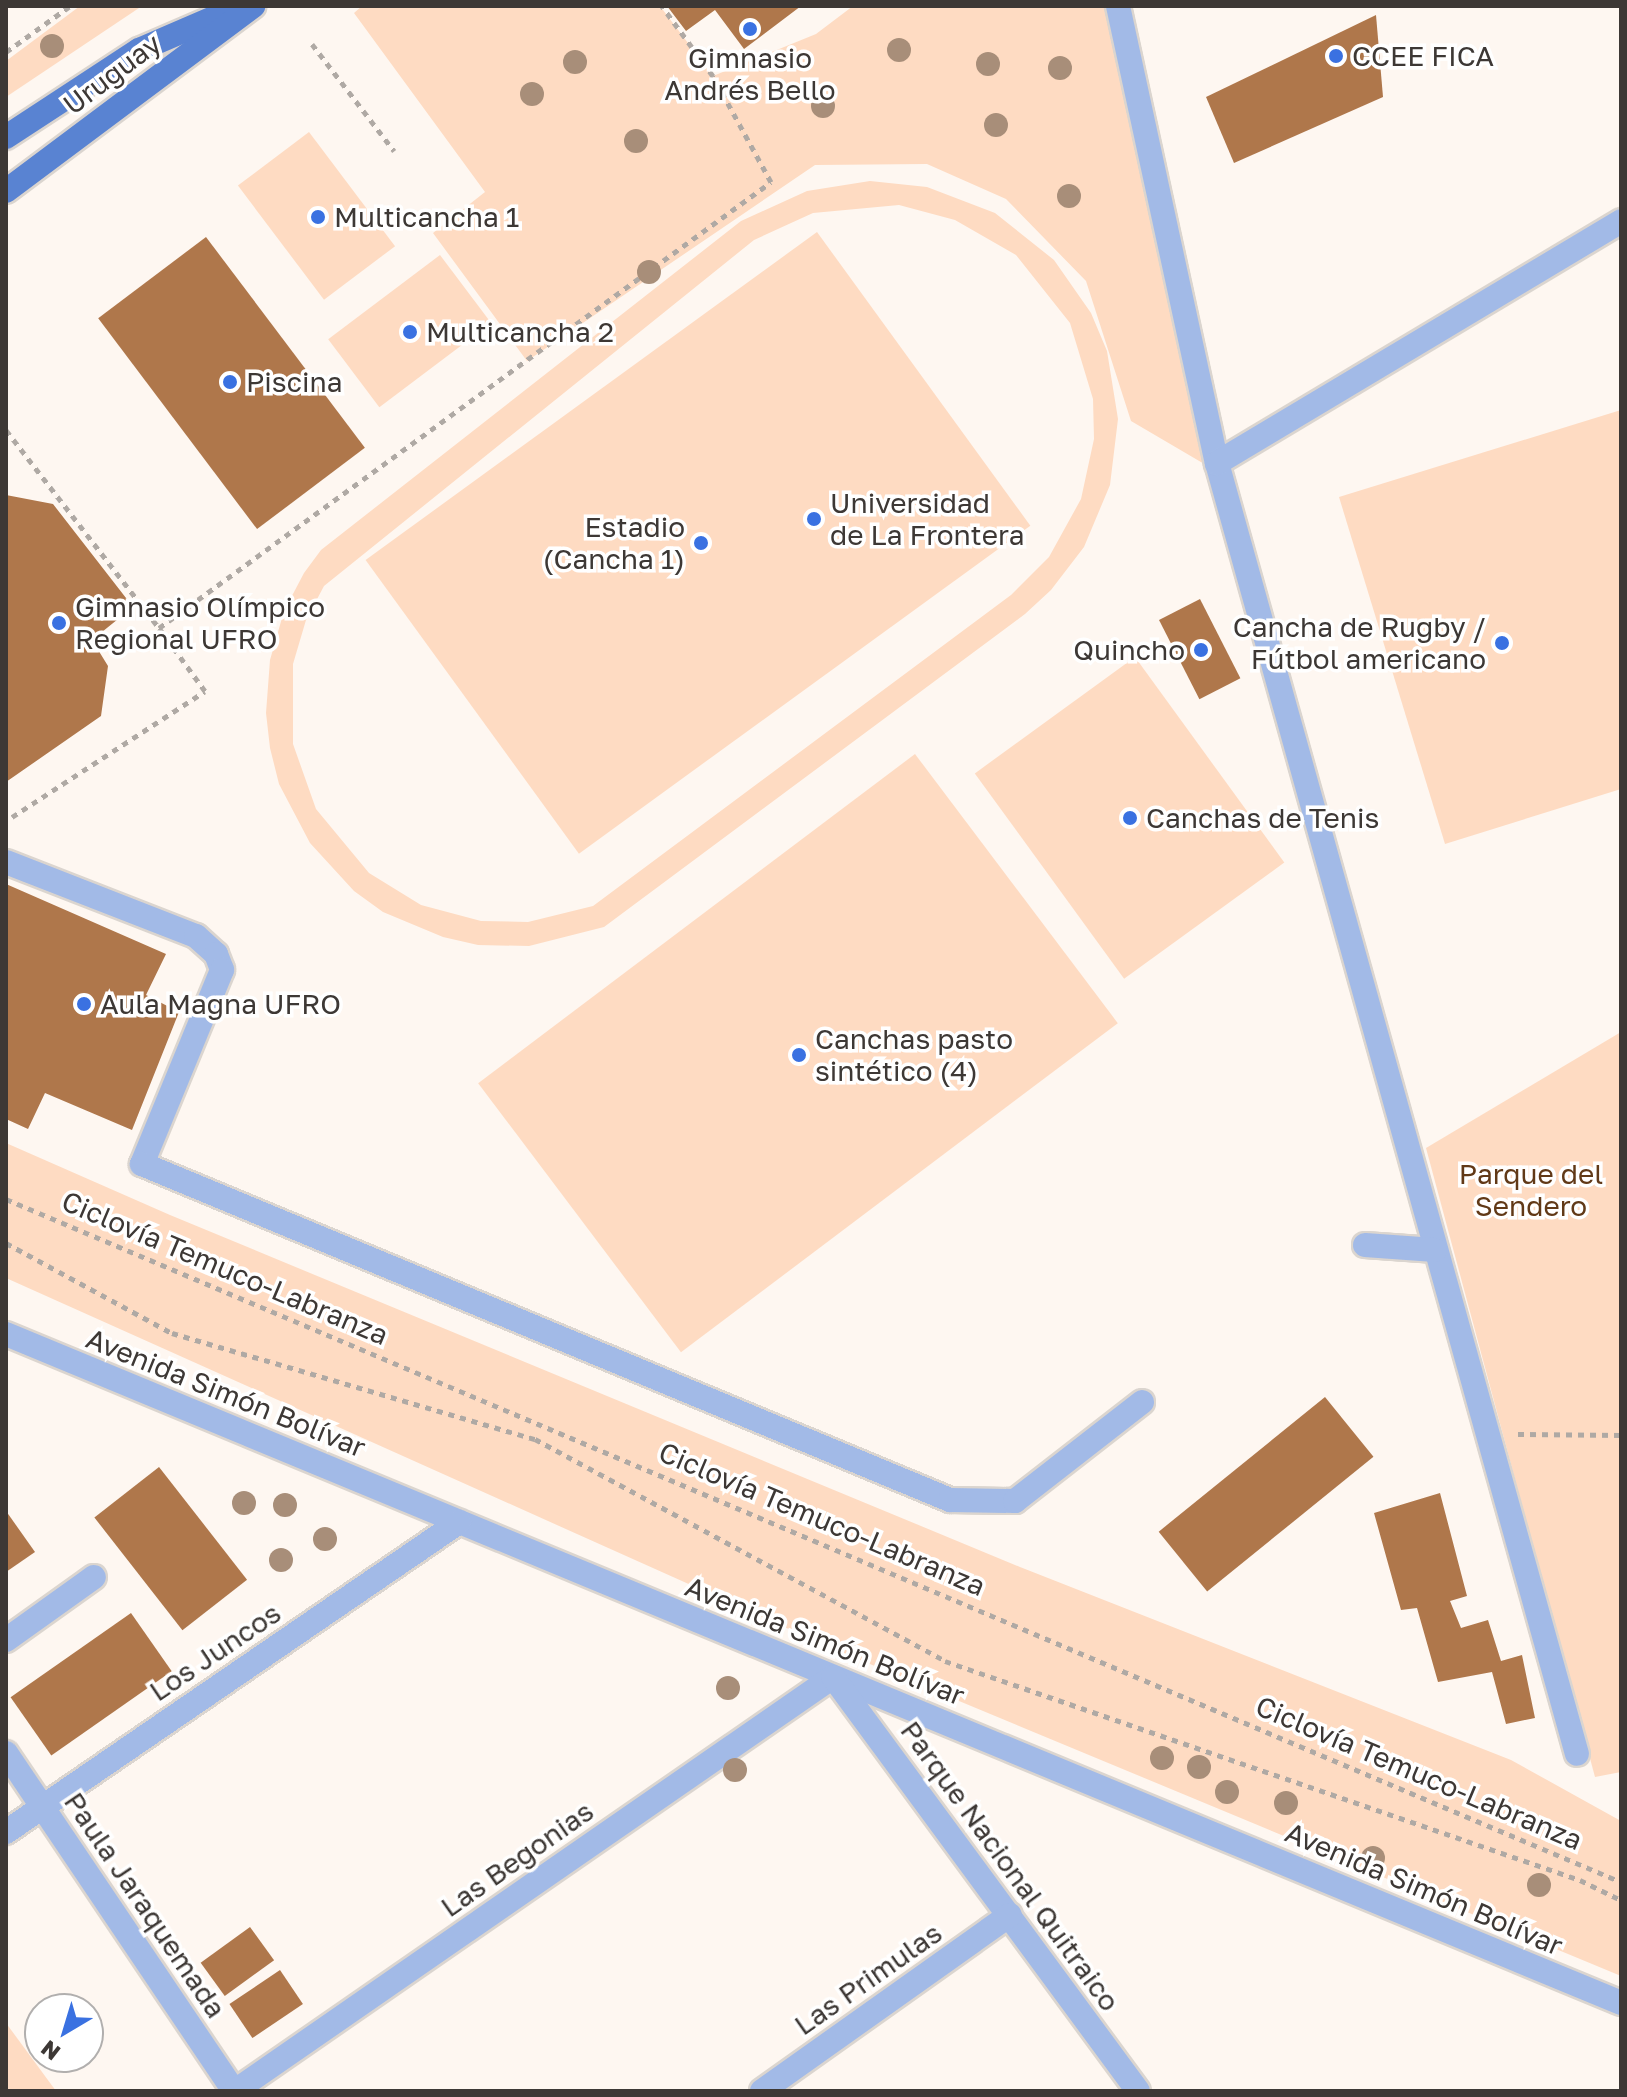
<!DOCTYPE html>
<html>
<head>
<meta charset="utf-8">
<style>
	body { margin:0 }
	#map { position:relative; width:1627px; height:2097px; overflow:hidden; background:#fef7f1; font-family:"Golos Text",sans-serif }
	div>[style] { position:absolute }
	.green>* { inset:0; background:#fedbc2; transform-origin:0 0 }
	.building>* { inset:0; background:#af774b; transform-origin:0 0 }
	.path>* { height:5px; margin-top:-2.5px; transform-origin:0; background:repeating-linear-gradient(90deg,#afa9a4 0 6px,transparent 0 12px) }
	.roads { filter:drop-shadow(2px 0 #dbd5cf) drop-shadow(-2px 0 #dbd5cf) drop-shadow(0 2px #dbd5cf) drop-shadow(0 -2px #dbd5cf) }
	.minor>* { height:24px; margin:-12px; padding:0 12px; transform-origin:12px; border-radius:12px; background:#a2bae7 }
	.major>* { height:24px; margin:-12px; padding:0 12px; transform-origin:12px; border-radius:12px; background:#5983d2 }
	.trees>* { width:24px; height:24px; margin:-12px; border-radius:50%; background:#a88e79 }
	.dots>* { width:22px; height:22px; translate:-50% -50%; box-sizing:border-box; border:4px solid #fff; border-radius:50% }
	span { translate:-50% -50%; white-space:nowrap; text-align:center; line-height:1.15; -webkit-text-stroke:7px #fff; paint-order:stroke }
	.poi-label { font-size:28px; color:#3d3835 }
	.left { translate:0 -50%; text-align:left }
	.right { translate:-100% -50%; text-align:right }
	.street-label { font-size:28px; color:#3d3835 }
	.park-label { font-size:28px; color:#613917 }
	.frame { position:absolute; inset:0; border:8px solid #3d3835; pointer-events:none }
	.north { position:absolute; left:24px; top:1993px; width:80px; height:80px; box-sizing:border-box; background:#fff; border:2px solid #b1afae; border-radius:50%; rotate:218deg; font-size:22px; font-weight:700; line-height:32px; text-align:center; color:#3d3835 }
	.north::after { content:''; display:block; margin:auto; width:28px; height:36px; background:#3a71e1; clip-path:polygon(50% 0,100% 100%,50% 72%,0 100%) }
</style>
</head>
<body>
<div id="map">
	<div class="green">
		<i style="clip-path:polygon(80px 6px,142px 6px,6px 97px,6px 61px)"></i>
		<i style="clip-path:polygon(362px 6px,660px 6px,713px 76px,816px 34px,853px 6px,1106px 6px,1206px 465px,1131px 421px,1086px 281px,1006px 199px,927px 164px,815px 165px,527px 361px,433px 233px,485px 192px,354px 13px)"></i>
		<i style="left:309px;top:132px;width:143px;height:89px;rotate:53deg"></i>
		<i style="clip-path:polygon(evenodd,870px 181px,927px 187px,995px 213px,1054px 260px,1091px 313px,1107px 351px,1118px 419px,1110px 485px,1084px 547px,1051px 590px,1025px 614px,604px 927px,529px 946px,478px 945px,443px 937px,383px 912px,354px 891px,310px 843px,279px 784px,270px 748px,266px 713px,270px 660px,284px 611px,304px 573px,321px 550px,741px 221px,807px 191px,870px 181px,899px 205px,955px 220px,1016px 255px,1070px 323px,1093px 399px,1094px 439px,1081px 499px,1049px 557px,1011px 595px,593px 906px,528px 922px,481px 921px,421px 905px,369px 873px,316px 809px,293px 744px,293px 664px,306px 620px,324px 586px,754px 240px,813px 213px,899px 205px)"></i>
		<i style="left:817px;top:232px;width:363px;height:558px;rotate:54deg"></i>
		<i style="left:440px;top:255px;width:85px;height:140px;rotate:53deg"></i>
		<i style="clip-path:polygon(1621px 410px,1621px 789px,1445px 844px,1339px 497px)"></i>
		<i style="left:1135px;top:657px;width:254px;height:198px;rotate:54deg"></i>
		<i style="left:915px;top:754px;width:337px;height:547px;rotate:53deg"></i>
		<i style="clip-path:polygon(1621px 1032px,1621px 1772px,1595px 1777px,1426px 1148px)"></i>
		<i style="clip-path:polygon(6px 1143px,170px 1215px,1020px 1567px,1511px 1760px,1621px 1821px,1621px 1976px,829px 1647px,6px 1278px)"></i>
		<i style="clip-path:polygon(6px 2023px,56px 2091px,6px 2091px)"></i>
	</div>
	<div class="building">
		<i style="clip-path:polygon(667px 6px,801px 6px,744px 49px,715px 10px,686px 31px)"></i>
		<i style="clip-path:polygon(1376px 15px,1383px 97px,1234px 163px,1206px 97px)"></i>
		<i style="left:206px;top:237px;width:264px;height:135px;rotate:53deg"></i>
		<i style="clip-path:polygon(6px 495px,53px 504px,133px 607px,92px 640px,108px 666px,101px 716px,6px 782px)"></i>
		<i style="left:1200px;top:599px;width:89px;height:46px;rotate:63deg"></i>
		<i style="clip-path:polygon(6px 884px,166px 954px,146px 995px,179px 1012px,132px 1130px,45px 1093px,28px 1129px,6px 1119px)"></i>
		<i style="left:1325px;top:1397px;width:77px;height:214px;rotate:51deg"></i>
		<i style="left:159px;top:1467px;width:143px;height:82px;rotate:52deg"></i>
		<i style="clip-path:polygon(1440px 1493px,1467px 1596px,1450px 1601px,1461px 1628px,1488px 1620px,1501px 1661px,1522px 1655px,1535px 1718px,1506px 1724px,1492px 1672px,1438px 1682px,1417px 1608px,1401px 1610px,1374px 1513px)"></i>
		<i style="clip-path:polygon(6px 1511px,35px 1552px,6px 1572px)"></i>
		<i style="left:131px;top:1613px;width:71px;height:147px;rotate:55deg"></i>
		<i style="left:250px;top:1927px;width:41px;height:61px;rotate:54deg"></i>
		<i style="left:280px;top:1970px;width:41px;height:61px;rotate:56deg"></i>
	</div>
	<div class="path">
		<i style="left:312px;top:44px;width:135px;rotate:52.5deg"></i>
		<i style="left:6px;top:52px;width:79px;rotate:-35.7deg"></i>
		<i style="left:6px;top:430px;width:250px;rotate:52.3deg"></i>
		<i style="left:159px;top:628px;width:757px;rotate:-36.08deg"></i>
		<i style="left:771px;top:182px;width:121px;rotate:-118.7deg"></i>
		<i style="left:713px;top:76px;width:87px;rotate:-126.1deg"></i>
		<i style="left:12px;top:817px;width:230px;rotate:-33.1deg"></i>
		<i style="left:205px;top:691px;width:78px;rotate:-126.1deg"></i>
		<i style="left:6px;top:1199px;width:1753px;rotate:22.92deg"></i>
		<i style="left:6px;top:1243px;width:189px;rotate:28.5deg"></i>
		<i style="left:172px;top:1333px;width:378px;rotate:16.3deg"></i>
		<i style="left:535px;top:1439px;width:466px;rotate:28.4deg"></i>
		<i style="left:945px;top:1661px;width:672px;rotate:19.03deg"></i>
		<i style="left:1580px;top:1880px;width:46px;rotate:26deg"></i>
		<i style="left:1518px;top:1434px;width:103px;rotate:0.6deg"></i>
	</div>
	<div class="roads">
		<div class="minor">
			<i style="left:1118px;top:6px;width:468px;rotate:77.8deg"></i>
			<i style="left:1217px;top:463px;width:1340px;rotate:74.42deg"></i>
			<i style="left:1217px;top:463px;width:471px;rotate:-30.9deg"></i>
			<i style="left:6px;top:862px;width:204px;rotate:21.3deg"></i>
			<i style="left:196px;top:936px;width:27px;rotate:42deg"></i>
			<i style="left:216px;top:954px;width:17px;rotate:69deg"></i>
			<i style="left:222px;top:970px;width:210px;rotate:112.4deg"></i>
			<i style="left:142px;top:1164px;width:875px;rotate:22.58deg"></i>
			<i style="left:950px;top:1500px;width:65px;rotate:0.9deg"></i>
			<i style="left:1015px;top:1501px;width:161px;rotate:-37.9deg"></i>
			<i style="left:1365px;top:1245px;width:70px;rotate:4.1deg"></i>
			<i style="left:6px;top:1334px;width:1748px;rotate:22.5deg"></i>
			<i style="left:6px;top:1640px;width:108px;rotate:-35.6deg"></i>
			<i style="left:6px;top:1753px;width:408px;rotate:56deg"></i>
			<i style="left:6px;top:1832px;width:549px;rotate:-34.38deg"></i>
			<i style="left:235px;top:2091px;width:727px;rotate:-34.7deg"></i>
			<i style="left:833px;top:1677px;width:514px;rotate:53.62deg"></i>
			<i style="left:762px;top:2091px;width:304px;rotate:-35.4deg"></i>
		</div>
		<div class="major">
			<i style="left:6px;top:137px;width:159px;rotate:-33.2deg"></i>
			<i style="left:139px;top:50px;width:101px;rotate:-23.3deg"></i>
			<i style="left:6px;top:191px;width:309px;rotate:-36.8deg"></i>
		</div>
	</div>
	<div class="trees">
		<i style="left:52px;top:46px"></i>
		<i style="left:899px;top:50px"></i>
		<i style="left:575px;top:62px"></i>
		<i style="left:988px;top:64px"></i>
		<i style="left:1060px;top:68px"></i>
		<i style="left:532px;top:94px"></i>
		<i style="left:823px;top:106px"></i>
		<i style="left:996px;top:125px"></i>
		<i style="left:636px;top:141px"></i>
		<i style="left:1069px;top:196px"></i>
		<i style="left:649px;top:272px"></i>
		<i style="left:244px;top:1503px"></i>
		<i style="left:285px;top:1505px"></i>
		<i style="left:325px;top:1539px"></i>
		<i style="left:281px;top:1560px"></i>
		<i style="left:728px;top:1688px"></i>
		<i style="left:1162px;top:1758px"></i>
		<i style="left:1199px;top:1767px"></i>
		<i style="left:735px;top:1770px"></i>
		<i style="left:1227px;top:1792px"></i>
		<i style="left:1286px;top:1803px"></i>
		<i style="left:1373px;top:1858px"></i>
		<i style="left:1539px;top:1885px"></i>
	</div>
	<div class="dots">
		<i style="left:750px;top:29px;background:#3a71e1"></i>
		<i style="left:1336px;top:56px;background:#3a71e1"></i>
		<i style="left:318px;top:217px;background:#3a71e1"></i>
		<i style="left:410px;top:332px;background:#3a71e1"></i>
		<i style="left:230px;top:382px;background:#3a71e1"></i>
		<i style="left:814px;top:519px;background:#3a71e1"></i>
		<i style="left:701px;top:543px;background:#3a71e1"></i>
		<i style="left:59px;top:623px;background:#3a71e1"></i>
		<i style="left:1502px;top:643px;background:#3a71e1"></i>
		<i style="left:1201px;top:650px;background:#3a71e1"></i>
		<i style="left:1130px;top:818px;background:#3a71e1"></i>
		<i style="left:84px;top:1004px;background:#3a71e1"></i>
		<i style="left:799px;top:1055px;background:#3a71e1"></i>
	</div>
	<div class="poi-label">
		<span class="left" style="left:1352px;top:56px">CCEE FICA</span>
		<span style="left:750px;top:74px">Gimnasio<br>Andrés Bello</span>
		<span class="left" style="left:334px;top:217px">Multicancha 1</span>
		<span class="left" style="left:426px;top:332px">Multicancha 2</span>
		<span class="left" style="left:246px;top:382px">Piscina</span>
		<span class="left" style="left:830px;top:519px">Universidad<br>de La Frontera</span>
		<span class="right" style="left:685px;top:543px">Estadio<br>(Cancha 1)</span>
		<span class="left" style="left:75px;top:623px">Gimnasio Olímpico<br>Regional UFRO</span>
		<span class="right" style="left:1486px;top:643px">Cancha de Rugby /<br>Fútbol americano</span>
		<span class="right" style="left:1185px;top:650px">Quincho</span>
		<span class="left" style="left:1146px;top:818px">Canchas de Tenis</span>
		<span class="left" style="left:100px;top:1004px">Aula Magna UFRO</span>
		<span class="left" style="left:815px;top:1055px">Canchas pasto<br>sintético (4)</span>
	</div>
	<div class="street-label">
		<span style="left:112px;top:74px;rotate:-37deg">Uruguay</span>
		<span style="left:225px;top:1268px;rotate:23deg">Ciclovía Temuco-Labranza</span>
		<span style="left:226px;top:1393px;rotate:22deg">Avenida Simón Bolívar</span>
		<span style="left:822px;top:1519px;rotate:23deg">Ciclovía Temuco-Labranza</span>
		<span style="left:825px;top:1641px;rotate:22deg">Avenida Simón Bolívar</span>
		<span style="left:215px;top:1652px;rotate:-34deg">Los Juncos</span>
		<span style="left:1419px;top:1773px;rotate:23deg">Ciclovía Temuco-Labranza</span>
		<span style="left:517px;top:1859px;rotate:-35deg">Las Begonias</span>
		<span style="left:1010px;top:1866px;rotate:54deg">Parque Nacional Quitraico</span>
		<span style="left:1424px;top:1889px;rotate:23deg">Avenida Simón Bolívar</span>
		<span style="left:145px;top:1905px;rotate:56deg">Paula Jaraquemada</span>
		<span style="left:868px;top:1979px;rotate:-35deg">Las Primulas</span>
	</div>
	<div class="park-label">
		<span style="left:1531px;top:1190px">Parque del<br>Sendero</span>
	</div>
	<div class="frame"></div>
	<div class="north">N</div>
</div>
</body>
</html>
